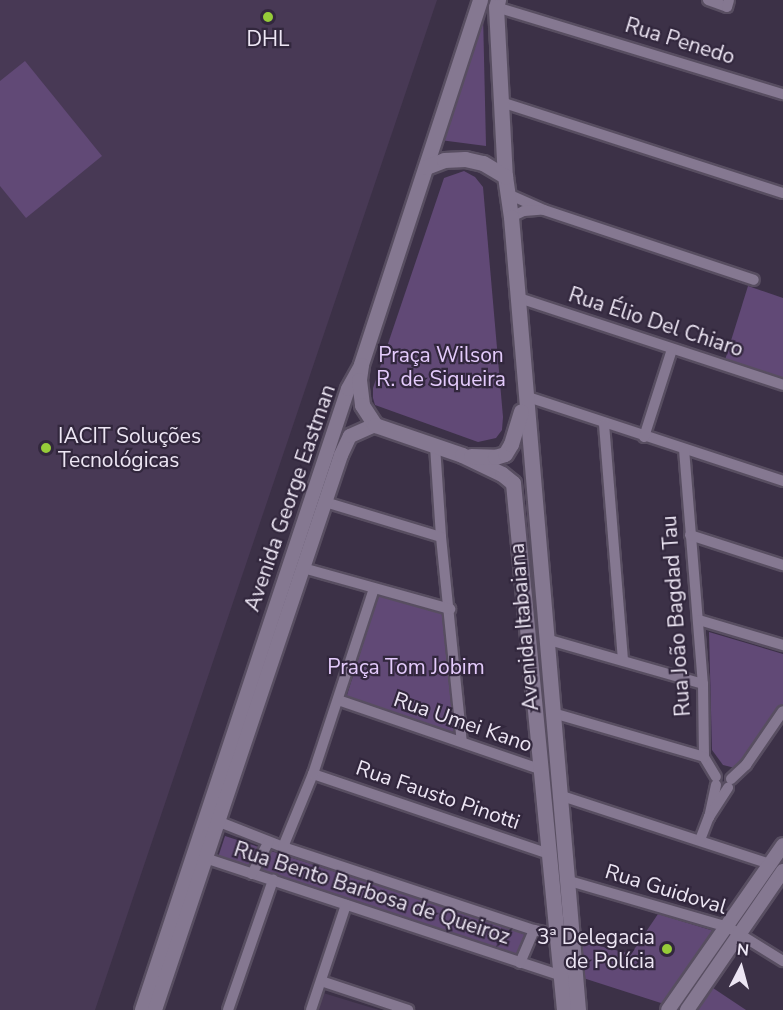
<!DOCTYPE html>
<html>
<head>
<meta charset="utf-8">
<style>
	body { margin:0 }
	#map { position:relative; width:783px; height:1010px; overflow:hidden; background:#3c3147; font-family:"Nunito Sans",sans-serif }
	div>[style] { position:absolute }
	.built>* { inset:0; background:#483955 }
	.green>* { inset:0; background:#614976; transform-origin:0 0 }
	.roads { filter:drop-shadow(2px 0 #584e61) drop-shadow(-2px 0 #584e61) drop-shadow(0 2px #584e61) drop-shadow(0 -2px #584e61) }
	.minor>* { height:10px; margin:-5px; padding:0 5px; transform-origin:5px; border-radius:5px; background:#857891 }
	.tertiary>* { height:14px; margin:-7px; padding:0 7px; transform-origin:7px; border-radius:7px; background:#857891 }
	.secondary>* { height:15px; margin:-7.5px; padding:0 7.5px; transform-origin:7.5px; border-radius:7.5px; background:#857891 }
	.dots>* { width:16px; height:16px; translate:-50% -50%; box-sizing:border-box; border:3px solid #32273d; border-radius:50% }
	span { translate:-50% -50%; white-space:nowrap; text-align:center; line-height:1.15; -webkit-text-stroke:4.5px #32273d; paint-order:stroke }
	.poi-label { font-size:21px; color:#ede6f4 }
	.left { translate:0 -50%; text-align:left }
	.right { translate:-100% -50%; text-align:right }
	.street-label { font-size:21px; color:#ede6f4 }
	.park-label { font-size:21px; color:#e4cbfc }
	.north { position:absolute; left:711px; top:938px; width:60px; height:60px; -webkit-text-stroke:4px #32273d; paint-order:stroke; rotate:6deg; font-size:16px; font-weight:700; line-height:24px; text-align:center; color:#ede6f4 }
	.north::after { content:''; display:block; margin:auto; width:21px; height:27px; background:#ede6f4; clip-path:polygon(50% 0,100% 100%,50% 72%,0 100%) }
</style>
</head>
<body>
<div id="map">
	<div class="built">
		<i style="clip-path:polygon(0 0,437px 0,95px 1010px,0 1010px)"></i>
		<i style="clip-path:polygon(320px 992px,379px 1010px,315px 1010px)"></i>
	</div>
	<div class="green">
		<i style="clip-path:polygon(483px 14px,486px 146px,440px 140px)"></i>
		<i style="clip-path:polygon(25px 61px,102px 156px,26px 218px,0 186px,0 81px)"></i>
		<i style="clip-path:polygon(464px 171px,475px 177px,483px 187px,503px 417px,502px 430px,496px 438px,478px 442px,375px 405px,373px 398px,373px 388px,444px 178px)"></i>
		<i style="clip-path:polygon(748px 286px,783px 298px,783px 378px,725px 360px)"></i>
		<i style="clip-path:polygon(379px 593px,449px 614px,460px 736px,346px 698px)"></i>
		<i style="clip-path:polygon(709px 632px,783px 654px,783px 706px,750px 757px,735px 768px,723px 765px,712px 750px)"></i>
		<i style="left:225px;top:836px;width:316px;height:25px;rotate:18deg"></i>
		<i style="clip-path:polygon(658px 914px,714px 931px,664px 1004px,580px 977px,576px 940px,631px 954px)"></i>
		<i style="clip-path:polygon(710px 986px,746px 1010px,691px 1010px)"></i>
	</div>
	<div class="roads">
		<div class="minor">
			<i style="left:708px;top:0;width:20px;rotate:20deg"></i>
			<i style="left:727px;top:7px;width:7px;rotate:-74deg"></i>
			<i style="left:496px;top:7px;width:300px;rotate:16.9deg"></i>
			<i style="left:501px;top:102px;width:296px;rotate:17.9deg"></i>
			<i style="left:508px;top:194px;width:39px;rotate:24deg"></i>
			<i style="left:544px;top:210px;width:221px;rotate:18.4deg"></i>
			<i style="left:511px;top:217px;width:14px;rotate:-25deg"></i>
			<i style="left:524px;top:211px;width:16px;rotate:-4deg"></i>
			<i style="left:516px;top:297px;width:281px;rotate:18.2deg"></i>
			<i style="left:525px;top:396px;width:272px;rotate:18.2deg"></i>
			<i style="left:604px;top:424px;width:237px;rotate:85.4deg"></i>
			<i style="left:644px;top:437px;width:92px;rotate:-72.3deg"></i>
			<i style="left:435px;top:446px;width:91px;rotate:86.2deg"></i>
			<i style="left:441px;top:537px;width:206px;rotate:84.2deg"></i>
			<i style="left:684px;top:449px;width:236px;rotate:85.4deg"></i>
			<i style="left:703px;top:684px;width:73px;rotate:89.2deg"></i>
			<i style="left:704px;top:757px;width:23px;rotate:59deg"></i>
			<i style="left:325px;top:502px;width:121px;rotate:16.8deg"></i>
			<i style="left:690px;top:535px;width:98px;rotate:17.9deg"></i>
			<i style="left:303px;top:568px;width:153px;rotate:15.6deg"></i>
			<i style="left:699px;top:620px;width:88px;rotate:16.6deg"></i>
			<i style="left:546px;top:639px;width:163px;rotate:16deg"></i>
			<i style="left:338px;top:700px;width:216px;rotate:18.9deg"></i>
			<i style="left:553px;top:713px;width:157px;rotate:16.2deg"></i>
			<i style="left:313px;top:774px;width:250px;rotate:18.7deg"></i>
			<i style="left:731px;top:779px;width:21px;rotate:-43deg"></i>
			<i style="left:746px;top:765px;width:65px;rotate:-55.6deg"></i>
			<i style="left:716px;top:785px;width:33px;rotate:102deg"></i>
			<i style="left:709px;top:817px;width:35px;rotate:-57deg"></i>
			<i style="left:559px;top:795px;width:222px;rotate:18.1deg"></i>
			<i style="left:217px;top:821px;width:71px;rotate:21.5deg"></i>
			<i style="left:283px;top:847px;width:264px;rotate:18.3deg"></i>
			<i style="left:534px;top:930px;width:24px;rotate:12deg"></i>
			<i style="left:700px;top:840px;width:25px;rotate:-69deg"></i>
			<i style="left:283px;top:847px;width:79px;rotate:-67.7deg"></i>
			<i style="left:313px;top:774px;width:195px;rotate:-71.8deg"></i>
			<i style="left:205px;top:858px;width:376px;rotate:18.3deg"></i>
			<i style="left:252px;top:874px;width:36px;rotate:-63deg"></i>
			<i style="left:566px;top:880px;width:169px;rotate:16.2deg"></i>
			<i style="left:728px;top:927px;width:65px;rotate:31.7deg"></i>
			<i style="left:520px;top:963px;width:36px;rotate:-67deg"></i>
			<i style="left:321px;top:981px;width:92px;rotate:18.4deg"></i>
			<i style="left:228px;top:1010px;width:138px;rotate:-70.9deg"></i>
			<i style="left:311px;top:1010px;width:111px;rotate:-71.6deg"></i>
		</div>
		<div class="tertiary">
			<i style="left:142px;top:1010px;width:654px;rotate:-71.65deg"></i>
			<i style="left:348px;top:389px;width:25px;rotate:-61deg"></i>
			<i style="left:155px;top:1010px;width:585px;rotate:-71.47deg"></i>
			<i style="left:341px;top:455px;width:21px;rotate:-65deg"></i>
			<i style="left:350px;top:436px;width:27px;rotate:-24deg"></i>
			<i style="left:668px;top:1010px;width:201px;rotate:-55.1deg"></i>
			<i style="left:687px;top:1010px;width:169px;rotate:-55.4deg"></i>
		</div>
		<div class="secondary">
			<i style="left:480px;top:0;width:384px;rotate:108.1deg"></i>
			<i style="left:361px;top:365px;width:15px;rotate:98deg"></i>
			<i style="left:359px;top:380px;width:25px;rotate:83deg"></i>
			<i style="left:362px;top:405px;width:24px;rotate:57deg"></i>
			<i style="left:375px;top:425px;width:92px;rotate:19deg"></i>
			<i style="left:462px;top:455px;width:44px;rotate:25.4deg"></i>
			<i style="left:502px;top:474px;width:14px;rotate:39deg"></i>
			<i style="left:513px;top:483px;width:529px;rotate:84.47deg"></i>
			<i style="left:498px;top:0;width:7px;rotate:106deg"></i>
			<i style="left:496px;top:7px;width:169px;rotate:87deg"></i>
			<i style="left:505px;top:176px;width:41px;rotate:81.7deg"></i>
			<i style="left:511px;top:217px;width:796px;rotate:85.17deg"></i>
			<i style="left:426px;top:167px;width:19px;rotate:-21deg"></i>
			<i style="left:444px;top:160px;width:21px;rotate:-3deg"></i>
			<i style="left:465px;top:159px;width:18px;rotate:13deg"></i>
			<i style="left:483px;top:163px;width:26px;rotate:31deg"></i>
			<i style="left:471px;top:456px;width:24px;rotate:2deg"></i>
			<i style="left:495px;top:457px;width:10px;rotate:-17deg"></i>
			<i style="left:505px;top:454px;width:12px;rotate:-59deg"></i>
			<i style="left:511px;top:444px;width:34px;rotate:-73deg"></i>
		</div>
	</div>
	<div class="dots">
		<i style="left:268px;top:17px;background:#96cc39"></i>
		<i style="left:46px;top:448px;background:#96cc39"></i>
		<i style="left:667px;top:949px;background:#96cc39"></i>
	</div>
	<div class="poi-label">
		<span style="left:268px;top:39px">DHL</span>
		<span class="left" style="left:58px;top:448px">IACIT Soluções<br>Tecnológicas</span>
		<span class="right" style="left:655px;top:949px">3ª Delegacia<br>de Polícia</span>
	</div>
	<div class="street-label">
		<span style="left:680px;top:41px;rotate:17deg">Rua Penedo</span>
		<span style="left:656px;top:322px;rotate:18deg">Rua Élio Del Chiaro</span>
		<span style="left:290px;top:498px;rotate:-71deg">Avenida George Eastman</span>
		<span style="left:676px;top:616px;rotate:-94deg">Rua João Bagdad Tau</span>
		<span style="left:524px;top:627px;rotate:-95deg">Avenida Itabaiana</span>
		<span style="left:463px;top:722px;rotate:19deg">Rua Umei Kano</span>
		<span style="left:438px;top:795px;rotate:19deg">Rua Fausto Pinotti</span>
		<span style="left:666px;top:889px;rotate:17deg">Rua Guidoval</span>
		<span style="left:372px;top:893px;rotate:18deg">Rua Bento Barbosa de Queiroz</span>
	</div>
	<div class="park-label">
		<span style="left:441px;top:367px">Praça Wilson<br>R. de Siqueira</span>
		<span style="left:406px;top:667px">Praça Tom Jobim</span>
	</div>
	<div class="north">N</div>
</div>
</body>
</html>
